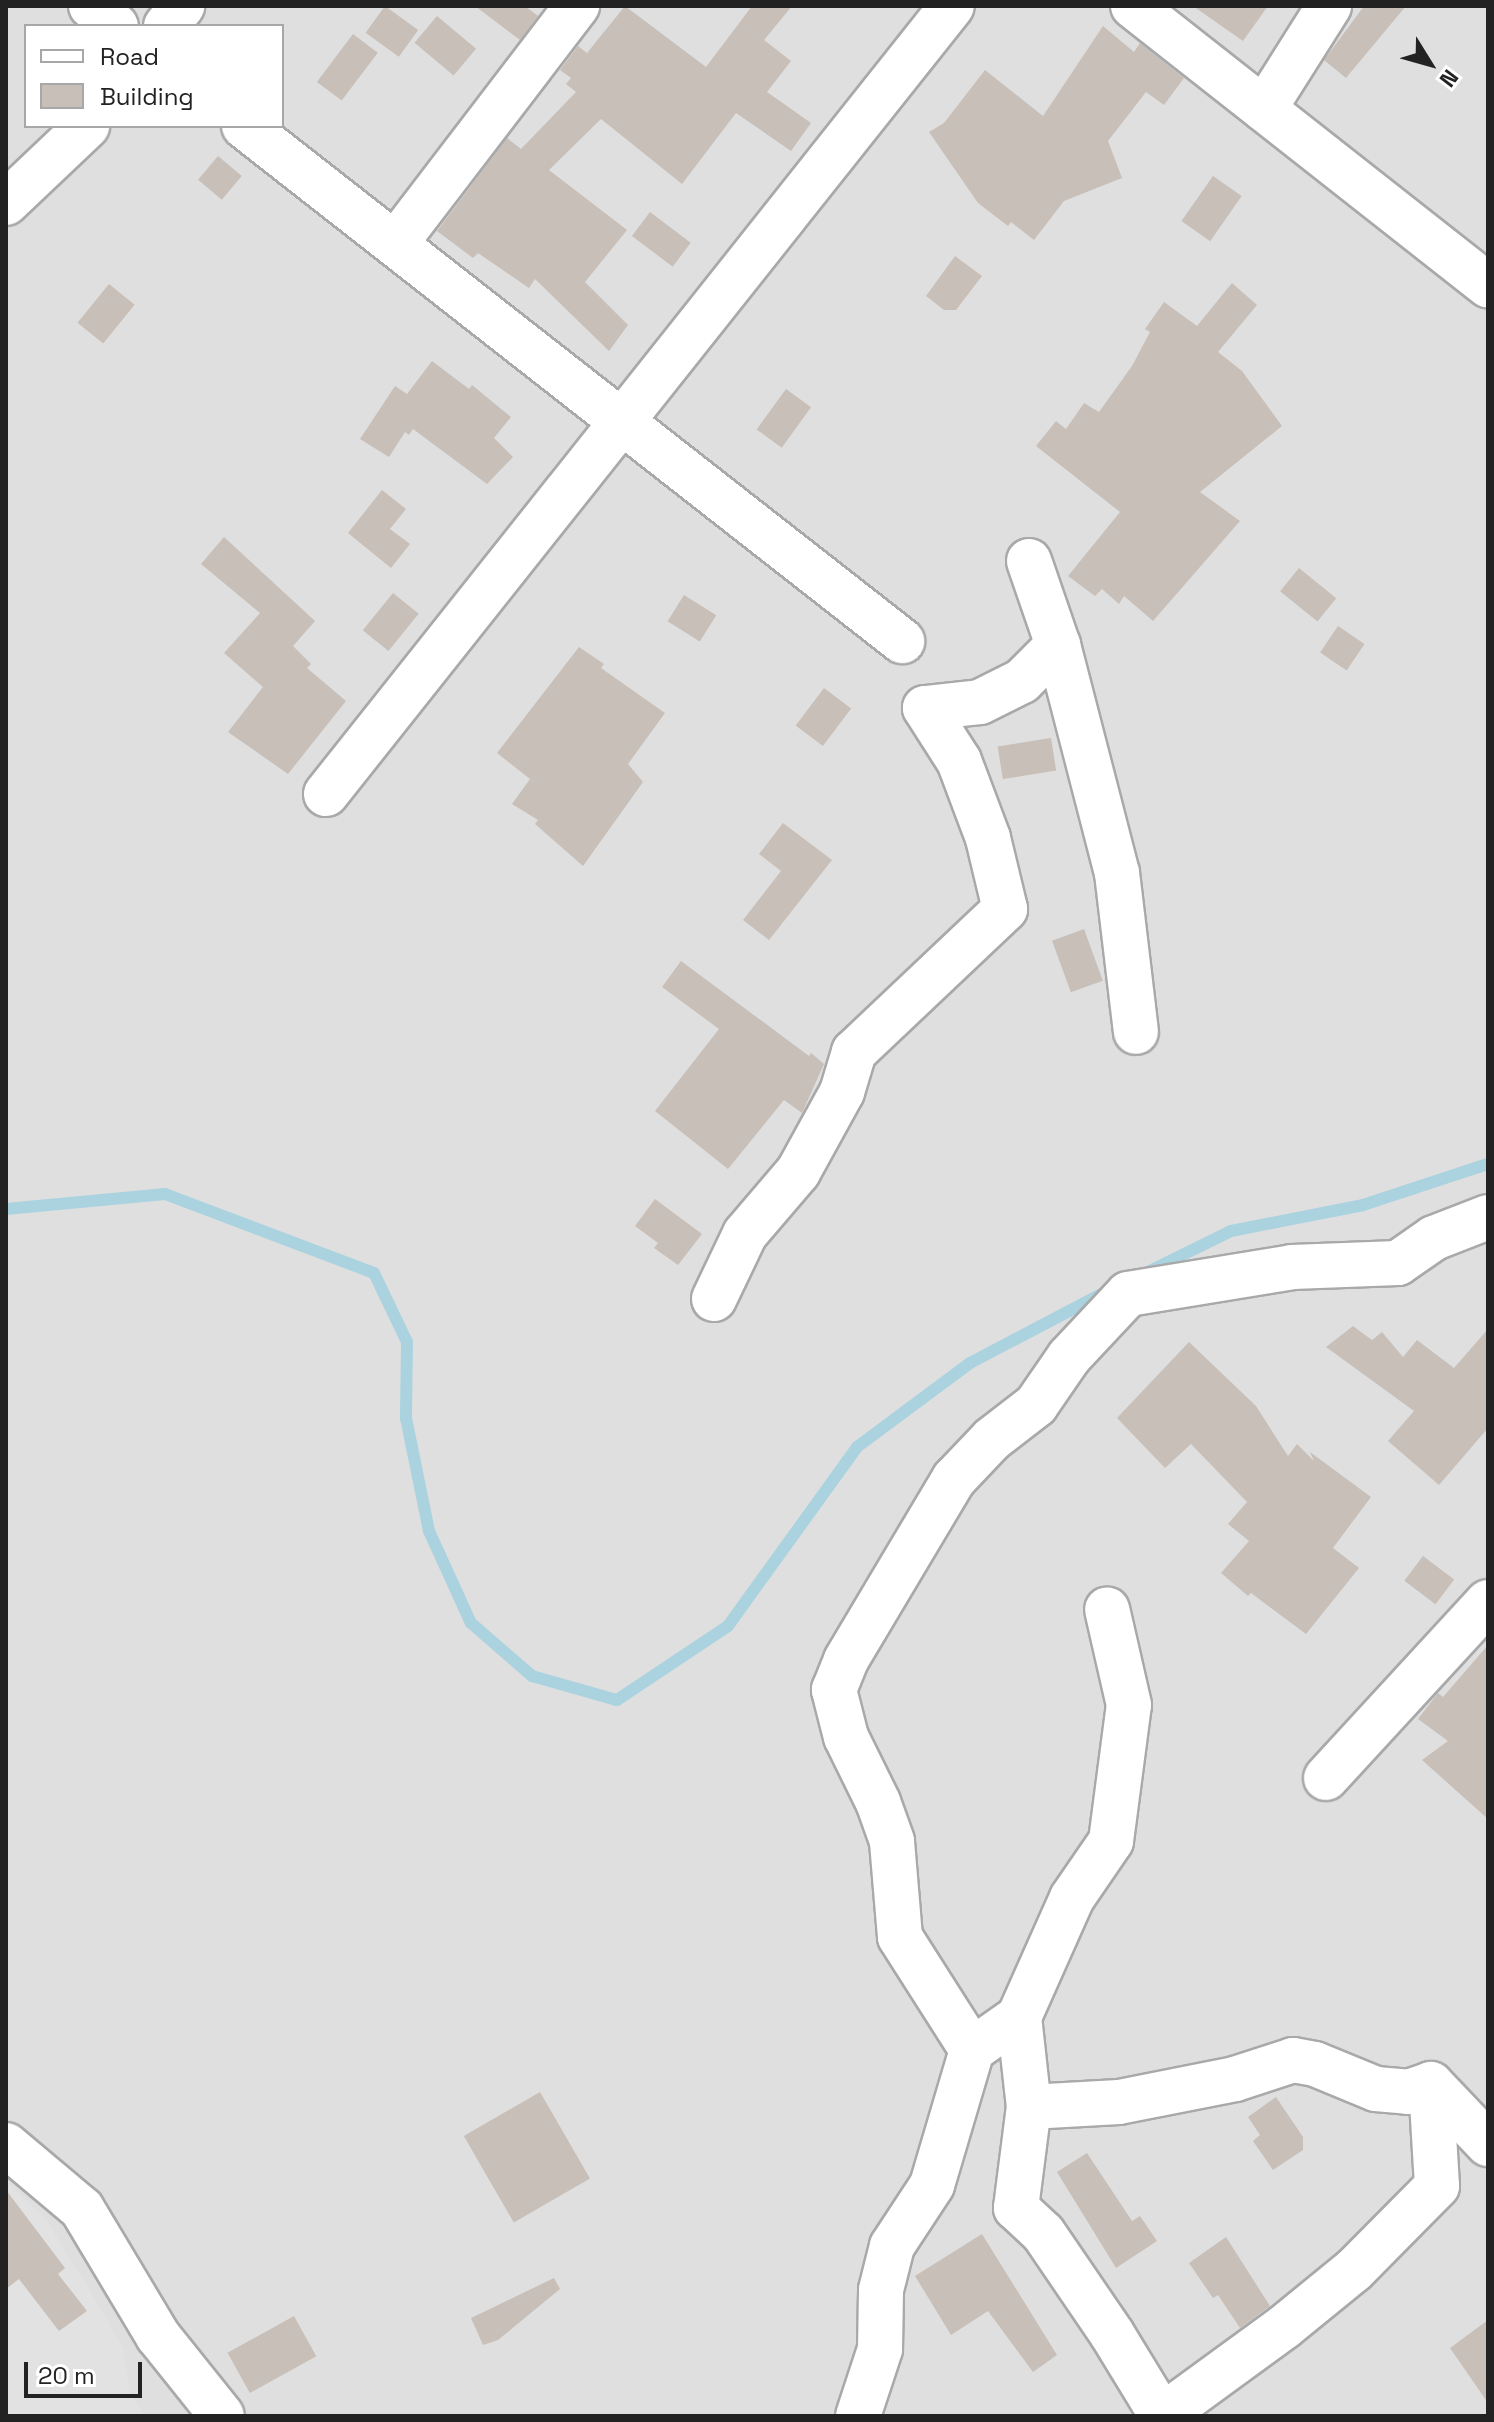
<!DOCTYPE html>
<html>
<head>
<meta charset="utf-8">
<style>
	body { margin:0 }
	#map { position:relative; width:1494px; height:2422px; overflow:hidden; background:#f2efe9; font-family:"Space Grotesk",sans-serif }
	div>[style] { position:absolute }
	.residential>* { inset:0; background:#e0dfdf }
	.parking>* { inset:0; background:#e2e2e2 }
	.stream>* { height:12px; margin:-6px; padding:0 6px; transform-origin:6px; border-radius:6px; background:#aad3df }
	.building>* { inset:0; background:#c7bfb8; transform-origin:0 0 }
	.roads { filter:drop-shadow(2px 0 #a9a9a9) drop-shadow(-2px 0 #a9a9a9) drop-shadow(0 2px #a9a9a9) drop-shadow(0 -2px #a9a9a9) }
	.minor>* { height:44px; margin:-22px; padding:0 22px; transform-origin:22px; border-radius:22px; background:#fff }
	span { translate:-50% -50%; white-space:nowrap; text-align:center; line-height:1.15; -webkit-text-stroke:7px #fff; paint-order:stroke }
	.frame { position:absolute; inset:0; border:8px solid #222; pointer-events:none }
	.legend { position:absolute; left:24px; top:24px; width:260px; height:104px; box-sizing:border-box; background:#fff; border:2px solid #a7a7a7; margin:0; padding:10px 14px; list-style:none; font-size:24px; color:#222 }
	.legend li { display:flex; align-items:center; gap:16px; height:40px }
	.legend b { width:40px; border:2px solid #a7a7a7 }
	.north { position:absolute; left:1390px; top:24px; width:80px; height:80px; -webkit-text-stroke:6px #fff; paint-order:stroke; rotate:127deg; font-size:22px; font-weight:700; line-height:32px; text-align:center; color:#222 }
	.north::after { content:''; display:block; margin:auto; width:28px; height:36px; background:#222; clip-path:polygon(50% 0,100% 100%,50% 72%,0 100%) }
	.scale { position:absolute; left:24px; top:2362px; width:118px; height:36px; box-sizing:border-box; border:4px solid #222; border-top:0; padding-left:10px; font-size:24px; line-height:28px; white-space:nowrap; color:#222; -webkit-text-stroke:6px #fff; paint-order:stroke }
</style>
</head>
<body>
<div id="map">
	<div class="residential">
		<i style="clip-path:polygon(evenodd,6px 6px,1488px 6px,1488px 2416px,6px 2416px,6px 6px,26px 26px,282px 26px,282px 126px,26px 126px,26px 26px)"></i>
	</div>
	<div class="parking">
		<i style="clip-path:polygon(6px 2181px,48px 2223px,86px 2284px,123px 2348px,131px 2395px,145px 2416px,6px 2416px)"></i>
	</div>
	<div class="stream">
		<i style="left:6px;top:1209px;width:160px;rotate:-5.4deg"></i>
		<i style="left:165px;top:1194px;width:223px;rotate:20.7deg"></i>
		<i style="left:374px;top:1273px;width:76px;rotate:64.4deg"></i>
		<i style="left:407px;top:1342px;width:76px;rotate:90.8deg"></i>
		<i style="left:406px;top:1418px;width:115px;rotate:78.5deg"></i>
		<i style="left:429px;top:1531px;width:101px;rotate:65.5deg"></i>
		<i style="left:471px;top:1623px;width:81px;rotate:41deg"></i>
		<i style="left:532px;top:1676px;width:88px;rotate:15.8deg"></i>
		<i style="left:617px;top:1700px;width:133px;rotate:-33.7deg"></i>
		<i style="left:728px;top:1626px;width:221px;rotate:-54.2deg"></i>
		<i style="left:857px;top:1447px;width:141px;rotate:-36.6deg"></i>
		<i style="left:970px;top:1363px;width:159px;rotate:-27.7deg"></i>
		<i style="left:1146px;top:1273px;width:95px;rotate:-26.3deg"></i>
		<i style="left:1231px;top:1231px;width:135px;rotate:-11.1deg"></i>
		<i style="left:1363px;top:1205px;width:132px;rotate:-18.2deg"></i>
	</div>
	<div class="building">
		<i style="left:385px;top:6px;width:41px;height:33px;rotate:36deg"></i>
		<i style="clip-path:polygon(475px 6px,525px 6px,538px 16px,520px 40px)"></i>
		<i style="clip-path:polygon(625px 6px,706px 67px,752px 6px,792px 6px,764px 40px,791px 61px,767px 92px,811px 123px,791px 151px,736px 113px,682px 184px,601px 119px,549px 170px,627px 230px,585px 282px,628px 325px,609px 351px,535px 279px,529px 288px,478px 253px,473px 258px,437px 231px,507px 138px,521px 149px,576px 92px,566px 84px,571px 78px,560px 70px,578px 46px,587px 53px)"></i>
		<i style="clip-path:polygon(1193px 6px,1268px 6px,1243px 41px)"></i>
		<i style="clip-path:polygon(1364px 6px,1406px 6px,1346px 78px,1324px 60px)"></i>
		<i style="left:437px;top:16px;width:51px;height:35px;rotate:40deg"></i>
		<i style="clip-path:polygon(1103px 26px,1134px 52px,1140px 43px,1184px 78px,1164px 105px,1146px 92px,1108px 141px,1122px 178px,1064px 201px,1034px 240px,1011px 222px,1008px 226px,978px 203px,929px 132px,944px 123px,985px 70px,1043px 116px)"></i>
		<i style="left:353px;top:34px;width:31px;height:60px;rotate:37deg"></i>
		<i style="left:218px;top:156px;width:31px;height:31px;rotate:40deg"></i>
		<i style="left:1213px;top:176px;width:35px;height:55px;rotate:35deg"></i>
		<i style="left:650px;top:212px;width:51px;height:30px;rotate:37deg"></i>
		<i style="clip-path:polygon(955px 256px,982px 276px,956px 310px,944px 310px,926px 296px)"></i>
		<i style="clip-path:polygon(1232px 283px,1257px 305px,1218px 352px,1242px 371px,1282px 426px,1200px 492px,1240px 521px,1153px 621px,1124px 596px,1119px 604px,1102px 589px,1095px 596px,1068px 576px,1120px 512px,1036px 446px,1056px 421px,1066px 429px,1084px 403px,1099px 412px,1132px 366px,1150px 332px,1145px 329px,1164px 302px,1197px 326px)"></i>
		<i style="left:109px;top:284px;width:33px;height:50px;rotate:39deg"></i>
		<i style="clip-path:polygon(432px 361px,469px 389px,472px 385px,511px 417px,494px 438px,513px 457px,487px 484px,413px 429px,409px 435px,405px 432px,389px 457px,360px 439px,395px 386px,407px 394px)"></i>
		<i style="left:786px;top:389px;width:31px;height:50px;rotate:36deg"></i>
		<i style="clip-path:polygon(382px 490px,406px 509px,390px 529px,410px 544px,391px 568px,348px 533px)"></i>
		<i style="clip-path:polygon(224px 537px,315px 621px,293px 646px,311px 664px,307px 668px,346px 701px,288px 774px,228px 732px,263px 687px,224px 653px,260px 613px,201px 564px)"></i>
		<i style="left:1299px;top:568px;width:48px;height:30px;rotate:39deg"></i>
		<i style="left:393px;top:593px;width:33px;height:48px;rotate:39deg"></i>
		<i style="left:684px;top:595px;width:38px;height:31px;rotate:32deg"></i>
		<i style="left:1338px;top:626px;width:32px;height:32px;rotate:34deg"></i>
		<i style="clip-path:polygon(579px 647px,604px 664px,601px 668px,665px 713px,628px 764px,643px 782px,583px 866px,535px 824px,538px 820px,512px 804px,530px 779px,497px 753px)"></i>
		<i style="left:824px;top:688px;width:34px;height:47px;rotate:37deg"></i>
		<i style="left:1051px;top:738px;width:33px;height:54px;rotate:81deg"></i>
		<i style="clip-path:polygon(783px 823px,832px 860px,769px 940px,743px 920px,781px 871px,759px 854px)"></i>
		<i style="left:1084px;top:929px;width:55px;height:34px;rotate:70deg"></i>
		<i style="clip-path:polygon(681px 961px,809px 1056px,811px 1053px,824px 1064px,802px 1113px,784px 1100px,728px 1169px,655px 1111px,719px 1029px,662px 987px)"></i>
		<i style="clip-path:polygon(655px 1199px,702px 1234px,678px 1265px,654px 1248px,658px 1243px,635px 1226px)"></i>
		<i style="clip-path:polygon(1353px 1326px,1372px 1340px,1382px 1332px,1403px 1357px,1417px 1340px,1454px 1368px,1488px 1329px,1488px 1428px,1439px 1485px,1388px 1441px,1414px 1411px,1326px 1347px)"></i>
		<i style="clip-path:polygon(1189px 1342px,1256px 1406px,1288px 1456px,1297px 1444px,1314px 1461px,1310px 1452px,1371px 1497px,1333px 1548px,1359px 1568px,1306px 1634px,1251px 1593px,1248px 1596px,1221px 1573px,1249px 1541px,1228px 1524px,1247px 1502px,1191px 1444px,1165px 1468px,1117px 1418px)"></i>
		<i style="left:1423px;top:1556px;width:39px;height:31px;rotate:37deg"></i>
		<i style="clip-path:polygon(1488px 1645px,1488px 1819px,1422px 1760px,1448px 1741px,1418px 1719px,1438px 1693px,1443px 1697px)"></i>
		<i style="left:540px;top:2092px;width:100px;height:88px;rotate:60deg"></i>
		<i style="clip-path:polygon(1276px 2097px,1303px 2137px,1303px 2150px,1273px 2170px,1253px 2141px,1260px 2135px,1248px 2117px)"></i>
		<i style="clip-path:polygon(1087px 2153px,1132px 2221px,1140px 2216px,1157px 2241px,1116px 2268px,1057px 2172px)"></i>
		<i style="clip-path:polygon(6px 2190px,65px 2268px,58px 2274px,87px 2311px,59px 2331px,19px 2279px,6px 2289px)"></i>
		<i style="clip-path:polygon(982px 2234px,1057px 2355px,1033px 2372px,988px 2311px,951px 2335px,915px 2276px)"></i>
		<i style="clip-path:polygon(1226px 2237px,1270px 2306px,1240px 2328px,1218px 2295px,1213px 2298px,1189px 2263px)"></i>
		<i style="clip-path:polygon(554px 2278px,560px 2289px,498px 2340px,483px 2345px,471px 2318px)"></i>
		<i style="left:294px;top:2316px;width:46px;height:76px;rotate:61deg"></i>
		<i style="clip-path:polygon(1488px 2320px,1488px 2403px,1450px 2348px)"></i>
	</div>
	<div class="roads">
		<div class="minor">
			<i style="left:91px;top:6px;width:32px;rotate:39deg"></i>
			<i style="left:1133px;top:6px;width:452px;rotate:38.2deg"></i>
			<i style="left:166px;top:26px;width:26px;rotate:-51deg"></i>
			<i style="left:1264px;top:109px;width:122px;rotate:-57.7deg"></i>
			<i style="left:244px;top:126px;width:836px;rotate:38.05deg"></i>
			<i style="left:6px;top:203px;width:112px;rotate:-43.5deg"></i>
			<i style="left:395px;top:244px;width:300px;rotate:-52.6deg"></i>
			<i style="left:1029px;top:561px;width:89px;rotate:71deg"></i>
			<i style="left:1058px;top:645px;width:236px;rotate:75.5deg"></i>
			<i style="left:1117px;top:873px;width:160px;rotate:83.2deg"></i>
			<i style="left:326px;top:794px;width:1006px;rotate:-51.54deg"></i>
			<i style="left:714px;top:1299px;width:72px;rotate:-64.5deg"></i>
			<i style="left:745px;top:1234px;width:82px;rotate:-49.5deg"></i>
			<i style="left:798px;top:1172px;width:91px;rotate:-61.2deg"></i>
			<i style="left:842px;top:1092px;width:42px;rotate:-73.3deg"></i>
			<i style="left:854px;top:1052px;width:208px;rotate:-43.4deg"></i>
			<i style="left:1005px;top:909px;width:73px;rotate:-103.5deg"></i>
			<i style="left:988px;top:838px;width:82px;rotate:-110.6deg"></i>
			<i style="left:959px;top:761px;width:63px;rotate:-122.7deg"></i>
			<i style="left:925px;top:708px;width:55px;rotate:-6.2deg"></i>
			<i style="left:980px;top:702px;width:47px;rotate:-26.6deg"></i>
			<i style="left:1022px;top:681px;width:51px;rotate:-45deg"></i>
			<i style="left:1326px;top:1778px;width:239px;rotate:-47.4deg"></i>
			<i style="left:1019px;top:2017px;width:91px;rotate:83.7deg"></i>
			<i style="left:972px;top:2050px;width:57px;rotate:-35.1deg"></i>
			<i style="left:1019px;top:2017px;width:130px;rotate:-66deg"></i>
			<i style="left:1072px;top:1898px;width:69px;rotate:-55.6deg"></i>
			<i style="left:1111px;top:1841px;width:137px;rotate:-82.5deg"></i>
			<i style="left:1129px;top:1705px;width:98px;rotate:-102.9deg"></i>
			<i style="left:6px;top:2145px;width:99px;rotate:40.1deg"></i>
			<i style="left:82px;top:2209px;width:148px;rotate:59.1deg"></i>
			<i style="left:158px;top:2336px;width:102px;rotate:51.3deg"></i>
			<i style="left:858px;top:2416px;width:71px;rotate:-71.8deg"></i>
			<i style="left:880px;top:2349px;width:59px;rotate:-89deg"></i>
			<i style="left:881px;top:2290px;width:45px;rotate:-76deg"></i>
			<i style="left:892px;top:2246px;width:73px;rotate:-56.7deg"></i>
			<i style="left:932px;top:2185px;width:141px;rotate:-73.5deg"></i>
			<i style="left:972px;top:2050px;width:134px;rotate:-122.5deg"></i>
			<i style="left:900px;top:1937px;width:96px;rotate:-94.8deg"></i>
			<i style="left:892px;top:1841px;width:41px;rotate:-109.7deg"></i>
			<i style="left:878px;top:1802px;width:72px;rotate:-116.2deg"></i>
			<i style="left:846px;top:1737px;width:49px;rotate:-104.3deg"></i>
			<i style="left:834px;top:1690px;width:32px;rotate:-68deg"></i>
			<i style="left:846px;top:1660px;width:211px;rotate:-59.2deg"></i>
			<i style="left:954px;top:1479px;width:55px;rotate:-46.5deg"></i>
			<i style="left:992px;top:1439px;width:56px;rotate:-37.7deg"></i>
			<i style="left:1036px;top:1405px;width:58px;rotate:-55.5deg"></i>
			<i style="left:1069px;top:1357px;width:86px;rotate:-46.9deg"></i>
			<i style="left:1128px;top:1294px;width:166px;rotate:-9.3deg"></i>
			<i style="left:1292px;top:1267px;width:106px;rotate:-2.2deg"></i>
			<i style="left:1398px;top:1263px;width:44px;rotate:-34.8deg"></i>
			<i style="left:1434px;top:1238px;width:58px;rotate:-21.3deg"></i>
			<i style="left:1162px;top:2416px;width:96px;rotate:-121.4deg"></i>
			<i style="left:1112px;top:2334px;width:122px;rotate:-124.3deg"></i>
			<i style="left:1043px;top:2233px;width:37px;rotate:-137deg"></i>
			<i style="left:1016px;top:2208px;width:102px;rotate:-82.7deg"></i>
			<i style="left:1029px;top:2107px;width:90px;rotate:-3.2deg"></i>
			<i style="left:1119px;top:2102px;width:118px;rotate:-11.2deg"></i>
			<i style="left:1235px;top:2079px;width:61px;rotate:-18.1deg"></i>
			<i style="left:1293px;top:2060px;width:22px;rotate:10deg"></i>
			<i style="left:1315px;top:2064px;width:66px;rotate:22.3deg"></i>
			<i style="left:1376px;top:2089px;width:32px;rotate:5deg"></i>
			<i style="left:1408px;top:2092px;width:24px;rotate:-19deg"></i>
			<i style="left:1431px;top:2084px;width:83px;rotate:46.5deg"></i>
			<i style="left:1162px;top:2416px;width:151px;rotate:-36.1deg"></i>
			<i style="left:1284px;top:2327px;width:90px;rotate:-39.2deg"></i>
			<i style="left:1354px;top:2270px;width:118px;rotate:-45.3deg"></i>
			<i style="left:1437px;top:2186px;width:102px;rotate:-93.4deg"></i>
		</div>
	</div>
	<div class="frame"></div>
	<ul class="legend">
	<li><b style="height:10px;background:#fff"></b>Road</li>
	<li><b style="height:22px;background:#c7bfb8"></b>Building</li>
	</ul>
	<div class="north">N</div>
	<div class="scale">20 m</div>
</div>
</body>
</html>
